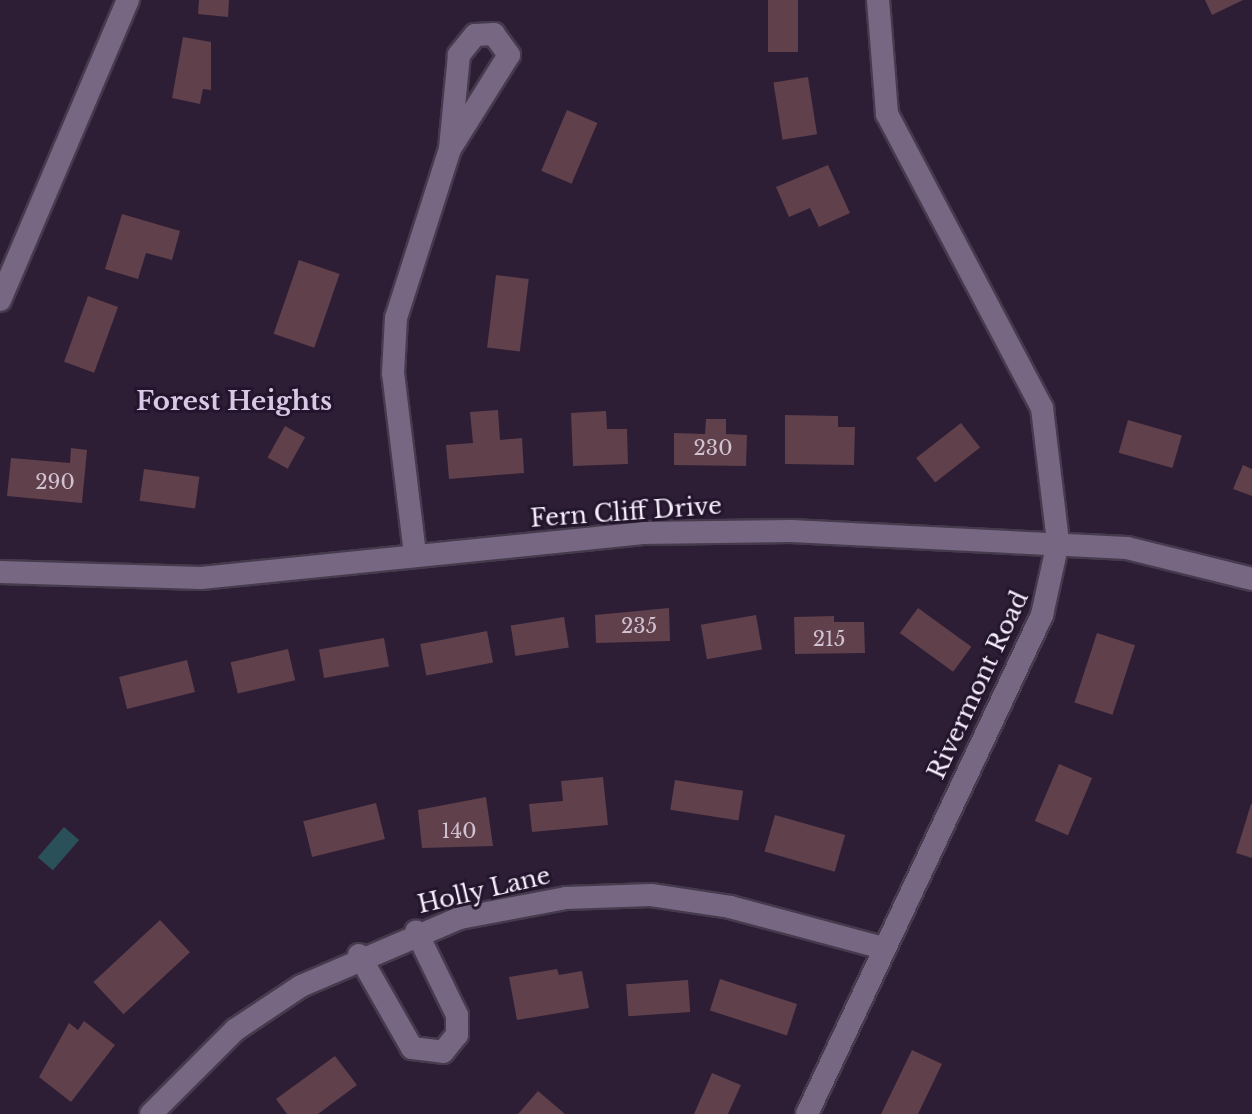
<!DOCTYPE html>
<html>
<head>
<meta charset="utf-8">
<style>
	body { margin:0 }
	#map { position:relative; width:1252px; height:1114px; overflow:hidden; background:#2d1e35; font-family:"Libre Baskerville",serif }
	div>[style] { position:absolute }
	.water>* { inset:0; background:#2a5059; transform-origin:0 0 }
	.building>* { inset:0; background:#5f404b; transform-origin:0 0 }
	.roads { filter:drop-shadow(2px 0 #463a4d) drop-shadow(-2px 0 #463a4d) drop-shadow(0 2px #463a4d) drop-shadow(0 -2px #463a4d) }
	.street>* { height:22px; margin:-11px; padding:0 11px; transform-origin:11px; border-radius:11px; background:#786782 }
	span { translate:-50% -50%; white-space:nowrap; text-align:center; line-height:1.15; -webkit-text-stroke:6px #23152b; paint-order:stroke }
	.number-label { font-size:20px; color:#d0c2d0 }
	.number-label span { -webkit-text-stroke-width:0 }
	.street-label { font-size:24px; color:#f6edfc }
	.neighbourhood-label { font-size:26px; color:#dac7e5; font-weight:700 }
</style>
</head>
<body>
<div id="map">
	<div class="water">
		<i style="left:64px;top:827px;width:20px;height:40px;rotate:41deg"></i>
	</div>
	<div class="building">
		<i style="clip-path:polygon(199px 0,229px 0,228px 17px,198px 14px)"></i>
		<i style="left:768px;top:0;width:30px;height:52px"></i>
		<i style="clip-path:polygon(1205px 0,1243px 0,1212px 15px)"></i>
		<i style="clip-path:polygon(183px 37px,211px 42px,211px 90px,203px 89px,200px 104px,172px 98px)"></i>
		<i style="left:808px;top:77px;width:58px;height:35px;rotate:81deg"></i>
		<i style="left:567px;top:110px;width:33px;height:66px;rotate:23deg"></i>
		<i style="clip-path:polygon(828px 165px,850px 213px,819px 227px,810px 208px,789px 217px,776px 187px)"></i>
		<i style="clip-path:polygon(122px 214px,180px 231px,172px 260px,146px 253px,138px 279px,105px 269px)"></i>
		<i style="left:299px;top:260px;width:43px;height:78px;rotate:19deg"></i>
		<i style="left:496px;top:275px;width:33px;height:73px;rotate:7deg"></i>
		<i style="left:88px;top:296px;width:32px;height:70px;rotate:20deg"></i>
		<i style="clip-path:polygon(498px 410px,500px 440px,522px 438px,524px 473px,449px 479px,446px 445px,473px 443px,470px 412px)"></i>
		<i style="clip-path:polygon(606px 411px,607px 429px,627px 429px,628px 464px,573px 466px,571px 413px)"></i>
		<i style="clip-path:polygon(785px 415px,838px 416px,838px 427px,855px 427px,854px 465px,785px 464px)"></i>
		<i style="clip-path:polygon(706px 419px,726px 419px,726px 434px,747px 435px,746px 466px,674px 465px,674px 433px,705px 434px)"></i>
		<i style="left:1128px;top:420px;width:56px;height:34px;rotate:16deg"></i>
		<i style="left:961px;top:423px;width:31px;height:57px;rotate:52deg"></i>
		<i style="left:285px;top:426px;width:23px;height:36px;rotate:29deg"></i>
		<i style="clip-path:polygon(71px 448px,87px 450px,82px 503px,7px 496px,11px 458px,70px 463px)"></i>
		<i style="clip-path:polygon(1243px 465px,1252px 469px,1252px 496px,1233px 489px)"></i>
		<i style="left:144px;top:469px;width:56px;height:32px;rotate:8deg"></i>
		<i style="clip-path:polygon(669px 608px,670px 641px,596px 643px,595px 615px)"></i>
		<i style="left:918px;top:608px;width:66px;height:31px;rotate:36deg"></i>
		<i style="left:756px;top:615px;width:35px;height:56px;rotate:80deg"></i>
		<i style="clip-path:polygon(834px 616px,834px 622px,864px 622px,865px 653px,795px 654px,794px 617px)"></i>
		<i style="left:564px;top:617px;width:31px;height:54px;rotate:81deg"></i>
		<i style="left:487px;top:631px;width:32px;height:68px;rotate:79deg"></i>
		<i style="left:1097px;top:633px;width:40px;height:73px;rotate:18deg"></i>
		<i style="left:384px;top:638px;width:29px;height:66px;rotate:80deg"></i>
		<i style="left:288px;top:649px;width:32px;height:59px;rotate:77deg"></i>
		<i style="left:187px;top:660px;width:33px;height:70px;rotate:76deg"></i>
		<i style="left:1059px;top:764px;width:36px;height:62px;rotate:23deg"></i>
		<i style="clip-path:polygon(603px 777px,608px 825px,532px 832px,529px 804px,563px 801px,561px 781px)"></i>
		<i style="left:675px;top:780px;width:69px;height:30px;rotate:9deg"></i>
		<i style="clip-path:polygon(486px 797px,493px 846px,422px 848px,418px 810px)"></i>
		<i style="left:376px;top:803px;width:37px;height:75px;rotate:76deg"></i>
		<i style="clip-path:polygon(1251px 804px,1252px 804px,1252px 858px,1236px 853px)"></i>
		<i style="left:775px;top:815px;width:73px;height:38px;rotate:16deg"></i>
		<i style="left:160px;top:920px;width:44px;height:91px;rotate:47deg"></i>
		<i style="clip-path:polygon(557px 969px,559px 975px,582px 971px,589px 1008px,517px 1020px,509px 977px)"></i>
		<i style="left:720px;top:979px;width:81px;height:33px;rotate:18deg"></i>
		<i style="left:688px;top:980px;width:32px;height:62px;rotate:86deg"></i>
		<i style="clip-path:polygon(84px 1021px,115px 1045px,71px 1102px,39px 1077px,69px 1023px,78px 1030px)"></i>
		<i style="clip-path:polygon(912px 1050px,942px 1064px,918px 1114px,881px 1114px)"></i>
		<i style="clip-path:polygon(335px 1056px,357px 1085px,318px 1114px,287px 1114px,276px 1099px)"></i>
		<i style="clip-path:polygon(712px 1073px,741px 1085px,728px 1114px,694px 1114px)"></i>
		<i style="clip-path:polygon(538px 1091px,565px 1114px,518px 1114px)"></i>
	</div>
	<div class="roads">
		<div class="street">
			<i style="left:0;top:300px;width:326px;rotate:-66.9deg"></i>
			<i style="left:415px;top:554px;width:182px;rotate:-96.9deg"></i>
			<i style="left:393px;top:373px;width:55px;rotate:-86.9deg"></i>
			<i style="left:396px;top:318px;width:177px;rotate:-72.3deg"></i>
			<i style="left:450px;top:149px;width:111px;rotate:-57.9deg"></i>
			<i style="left:509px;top:55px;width:26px;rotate:-126deg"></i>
			<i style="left:494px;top:34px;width:19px;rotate:177deg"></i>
			<i style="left:475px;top:35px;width:26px;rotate:129deg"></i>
			<i style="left:459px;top:55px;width:94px;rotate:95.5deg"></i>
			<i style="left:0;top:572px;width:201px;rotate:1.7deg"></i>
			<i style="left:201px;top:578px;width:442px;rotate:-5.8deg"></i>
			<i style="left:641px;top:533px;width:150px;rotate:-0.8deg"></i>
			<i style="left:791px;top:531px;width:336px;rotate:2.9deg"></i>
			<i style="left:1127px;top:548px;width:129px;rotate:13.9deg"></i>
			<i style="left:359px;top:955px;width:107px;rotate:60.3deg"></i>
			<i style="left:412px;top:1048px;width:31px;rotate:7deg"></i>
			<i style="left:443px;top:1052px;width:22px;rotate:-51deg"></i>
			<i style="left:457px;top:1035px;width:20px;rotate:-90deg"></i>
			<i style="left:457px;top:1015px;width:93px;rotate:-116deg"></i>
			<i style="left:151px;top:1114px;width:119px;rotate:-45deg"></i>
			<i style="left:235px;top:1030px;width:79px;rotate:-33.7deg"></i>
			<i style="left:301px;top:986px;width:173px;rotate:-23.2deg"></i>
			<i style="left:460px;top:918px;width:108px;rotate:-10.7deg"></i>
			<i style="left:566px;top:898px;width:85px;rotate:-2deg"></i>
			<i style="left:651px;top:895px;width:80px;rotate:8.6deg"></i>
			<i style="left:730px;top:907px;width:158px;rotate:15deg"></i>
			<i style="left:807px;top:1114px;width:552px;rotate:-64.78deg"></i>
			<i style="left:1042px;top:615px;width:75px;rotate:-77.6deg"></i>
			<i style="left:1058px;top:542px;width:135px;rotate:-96.8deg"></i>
			<i style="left:1042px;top:408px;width:332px;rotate:-117.8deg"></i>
			<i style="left:887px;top:114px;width:114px;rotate:-94.5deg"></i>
		</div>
	</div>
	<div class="number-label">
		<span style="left:713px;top:448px">230</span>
		<span style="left:55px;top:482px">290</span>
		<span style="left:639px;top:626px">235</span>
		<span style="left:829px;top:639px">215</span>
		<span style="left:459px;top:831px">140</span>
	</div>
	<div class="street-label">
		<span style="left:626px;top:512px;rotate:-4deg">Fern Cliff Drive</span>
		<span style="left:978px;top:685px;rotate:-65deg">Rivermont Road</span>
		<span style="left:484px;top:890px;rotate:-13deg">Holly Lane</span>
	</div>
	<div class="neighbourhood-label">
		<span style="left:234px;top:402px">Forest Heights</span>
	</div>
</div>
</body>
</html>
